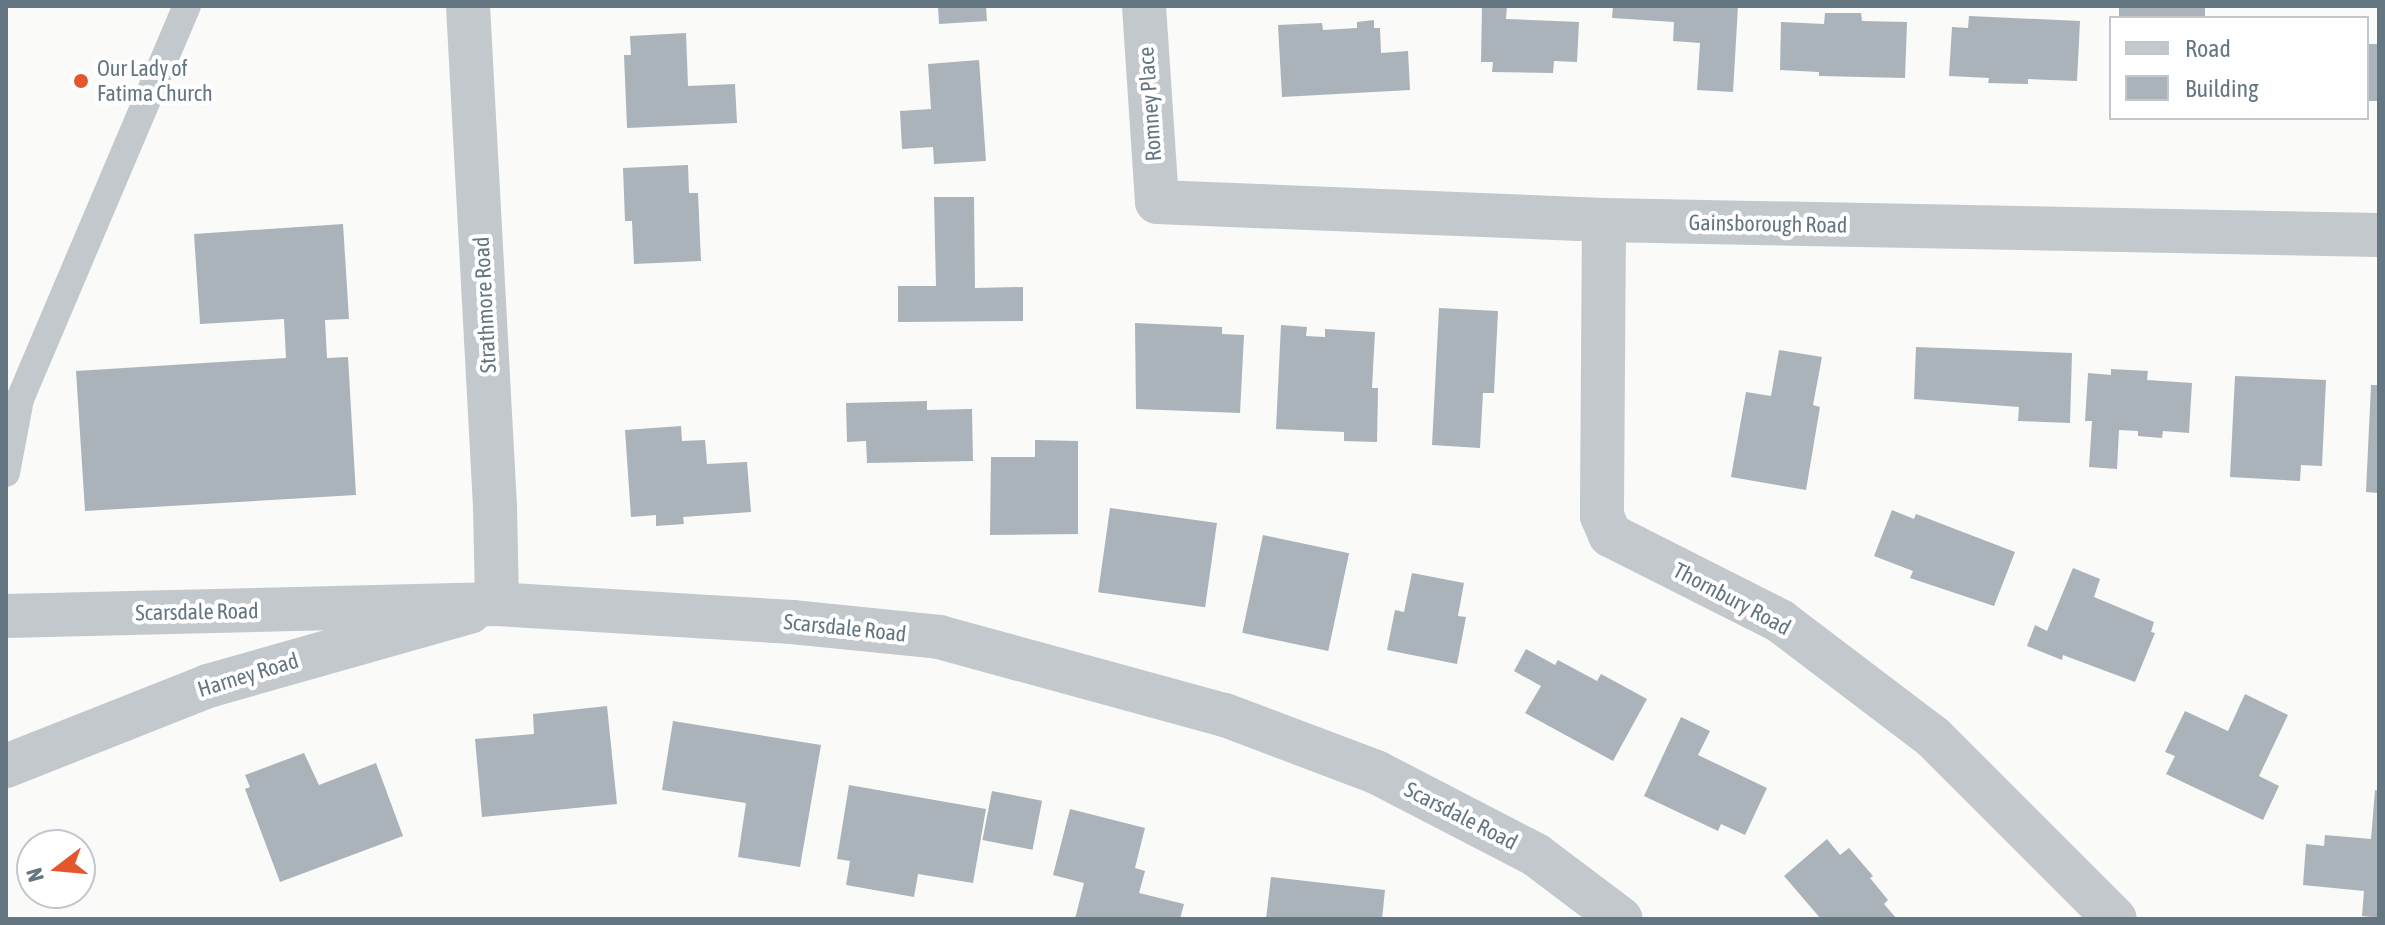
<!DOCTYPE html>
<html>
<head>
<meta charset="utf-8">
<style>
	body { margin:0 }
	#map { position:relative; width:2385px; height:925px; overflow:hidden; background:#fafaf8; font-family:"Asap Condensed",sans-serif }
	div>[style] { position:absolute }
	.building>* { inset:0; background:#aab3b9; transform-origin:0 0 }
	.service>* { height:28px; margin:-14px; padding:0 14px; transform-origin:14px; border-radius:14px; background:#c3c8cc }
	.minor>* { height:44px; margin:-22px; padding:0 22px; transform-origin:22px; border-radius:22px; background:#c3c8cc }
	.tertiary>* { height:44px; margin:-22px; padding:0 22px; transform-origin:22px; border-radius:22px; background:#c3c8cc }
	.dots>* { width:22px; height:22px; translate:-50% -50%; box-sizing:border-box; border:4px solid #fff; border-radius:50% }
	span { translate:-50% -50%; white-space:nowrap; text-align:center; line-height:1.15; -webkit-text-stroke:8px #fff; paint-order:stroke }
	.poi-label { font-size:22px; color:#657683 }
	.left { translate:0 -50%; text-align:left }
	.street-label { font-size:22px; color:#657683 }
	.frame { position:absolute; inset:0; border:8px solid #657683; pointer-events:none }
	.legend { position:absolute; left:2109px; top:16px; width:260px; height:104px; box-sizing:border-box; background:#fff; border:2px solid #c1c8cd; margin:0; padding:10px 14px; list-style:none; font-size:24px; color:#657683 }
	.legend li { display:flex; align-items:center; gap:16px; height:40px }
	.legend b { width:40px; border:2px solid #c1c8cd }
	.north { position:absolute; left:16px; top:829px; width:80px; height:80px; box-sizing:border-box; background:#fff; border:2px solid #c1c8cd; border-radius:50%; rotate:254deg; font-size:22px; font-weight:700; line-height:32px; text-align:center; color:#657683 }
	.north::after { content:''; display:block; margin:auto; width:28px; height:36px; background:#e4572e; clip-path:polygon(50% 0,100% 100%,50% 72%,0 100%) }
</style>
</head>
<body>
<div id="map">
	<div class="building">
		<i style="clip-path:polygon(938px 6px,986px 6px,987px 21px,939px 24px)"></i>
		<i style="clip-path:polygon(1482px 6px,1507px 6px,1506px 19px,1579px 22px,1577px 62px,1554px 61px,1553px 73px,1492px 72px,1493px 62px,1481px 62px)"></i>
		<i style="clip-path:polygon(1613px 6px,1738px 6px,1733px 92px,1697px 90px,1700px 43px,1673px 41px,1674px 22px,1612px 18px)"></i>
		<i style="left:2119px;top:6px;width:86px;height:12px"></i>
		<i style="clip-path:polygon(1825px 13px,1861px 13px,1862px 21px,1907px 22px,1905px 78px,1819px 76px,1819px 72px,1780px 70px,1781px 22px,1824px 24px)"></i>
		<i style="clip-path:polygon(1969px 16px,2080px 21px,2077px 81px,2028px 79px,2028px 84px,1988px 83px,1989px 78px,1949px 76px,1952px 27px,1968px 28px)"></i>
		<i style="clip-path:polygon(1374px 20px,1374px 28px,1380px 28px,1381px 53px,1408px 51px,1410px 90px,1282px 97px,1278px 25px,1322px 23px,1323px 30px,1357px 28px,1357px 22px)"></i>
		<i style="clip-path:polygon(686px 33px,688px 86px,735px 84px,737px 123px,627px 128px,624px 55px,631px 55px,630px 36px)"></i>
		<i style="left:2367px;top:44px;width:12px;height:57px"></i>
		<i style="clip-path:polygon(979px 60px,986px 161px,934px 164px,933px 147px,902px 149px,900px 111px,931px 109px,928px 64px)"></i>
		<i style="clip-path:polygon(688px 165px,689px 193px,698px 193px,701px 261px,634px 264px,632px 221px,625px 221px,623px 168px)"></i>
		<i style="clip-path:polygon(934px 197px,974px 197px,975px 288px,1023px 287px,1023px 321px,898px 322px,898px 286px,936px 286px)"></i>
		<i style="clip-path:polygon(343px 224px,349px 319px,325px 320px,327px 358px,348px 357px,356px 495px,85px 511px,76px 371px,286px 358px,284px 319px,200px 324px,194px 234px)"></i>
		<i style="clip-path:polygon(1439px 308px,1498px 311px,1494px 393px,1483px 393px,1480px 448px,1432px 445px)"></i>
		<i style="clip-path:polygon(1135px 323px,1222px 327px,1222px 334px,1244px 335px,1240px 413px,1136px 409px)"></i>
		<i style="clip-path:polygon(1281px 325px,1307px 327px,1306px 336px,1325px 337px,1325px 329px,1375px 332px,1372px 388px,1378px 388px,1377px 442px,1344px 441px,1344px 432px,1276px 429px)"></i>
		<i style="clip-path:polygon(1916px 347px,2072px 353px,2070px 423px,2018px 421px,2019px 407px,1914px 399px)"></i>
		<i style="clip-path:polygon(1779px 350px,1822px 357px,1813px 405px,1820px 407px,1806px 490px,1731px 477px,1746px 392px,1771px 396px)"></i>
		<i style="clip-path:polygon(2111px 369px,2148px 371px,2147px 380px,2192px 383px,2189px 433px,2163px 431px,2162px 438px,2138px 436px,2138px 431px,2119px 430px,2117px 469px,2089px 467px,2092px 421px,2085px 421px,2088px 373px,2111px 375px)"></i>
		<i style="clip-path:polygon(2235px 376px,2326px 380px,2322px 466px,2301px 465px,2300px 481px,2230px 477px)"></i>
		<i style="clip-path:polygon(2371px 385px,2379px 385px,2379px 493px,2366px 492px)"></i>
		<i style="clip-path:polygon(927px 401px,927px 410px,972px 409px,973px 461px,867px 463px,866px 441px,847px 442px,846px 403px)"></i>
		<i style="clip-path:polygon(681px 426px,682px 441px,705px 440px,707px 464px,747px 462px,751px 512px,683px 517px,684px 524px,656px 526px,656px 515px,631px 517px,625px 430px)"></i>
		<i style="clip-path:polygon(1035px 440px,1078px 441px,1078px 534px,990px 535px,991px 457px,1035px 457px)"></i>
		<i style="left:1110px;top:508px;width:108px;height:85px;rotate:8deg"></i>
		<i style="clip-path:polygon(1892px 510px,1914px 519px,1916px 514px,2015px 552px,1994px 606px,1910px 578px,1913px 571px,1874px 556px)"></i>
		<i style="left:1263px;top:535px;width:88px;height:100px;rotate:12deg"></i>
		<i style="clip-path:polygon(2073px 568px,2100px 579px,2094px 597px,2154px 622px,2151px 632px,2155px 633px,2135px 682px,2063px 655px,2062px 660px,2027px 646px,2035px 625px,2047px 631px)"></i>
		<i style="clip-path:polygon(1412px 573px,1464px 583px,1458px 616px,1466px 617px,1457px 664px,1387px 650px,1395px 610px,1404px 612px)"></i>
		<i style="clip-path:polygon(1526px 649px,1555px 665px,1558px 660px,1597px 681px,1601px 674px,1647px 699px,1613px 761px,1525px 713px,1541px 686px,1514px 671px)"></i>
		<i style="clip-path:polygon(2245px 694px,2288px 715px,2259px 776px,2279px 786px,2263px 820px,2166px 774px,2175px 756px,2165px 752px,2185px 711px,2228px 731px)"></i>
		<i style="clip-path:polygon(607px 706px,617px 804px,482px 817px,475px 739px,534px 734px,533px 714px)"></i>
		<i style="clip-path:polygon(1681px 717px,1710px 731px,1698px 755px,1767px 788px,1745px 835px,1721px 824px,1718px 831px,1644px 796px)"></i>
		<i style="clip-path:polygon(673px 721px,821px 745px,800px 867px,738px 857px,746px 803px,662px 790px)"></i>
		<i style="clip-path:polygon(304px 753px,319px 785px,376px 763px,403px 836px,280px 882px,245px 789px,250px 787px,245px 775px)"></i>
		<i style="clip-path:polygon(849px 785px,986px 809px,973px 883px,918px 874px,914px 897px,846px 885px,850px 861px,837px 859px)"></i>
		<i style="clip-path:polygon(2375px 790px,2379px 791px,2379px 918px,2362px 916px,2364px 891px,2303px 885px,2306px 844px,2324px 846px,2325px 835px,2371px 839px)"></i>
		<i style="left:992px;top:791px;width:51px;height:50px;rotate:11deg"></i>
		<i style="clip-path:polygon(1070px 809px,1145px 828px,1135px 868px,1145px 871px,1139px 893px,1184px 904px,1180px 919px,1075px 919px,1084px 883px,1053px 875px)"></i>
		<i style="clip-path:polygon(1827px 839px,1840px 855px,1849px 848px,1873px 876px,1870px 878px,1888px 900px,1884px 904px,1897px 919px,1821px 919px,1784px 876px)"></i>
		<i style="clip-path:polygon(1271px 877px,1385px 890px,1382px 919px,1266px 919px)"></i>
	</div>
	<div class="service">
		<i style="left:6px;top:473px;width:75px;rotate:-79.3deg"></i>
		<i style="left:20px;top:399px;width:427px;rotate:-67deg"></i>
	</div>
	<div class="minor">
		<i style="left:1144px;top:6px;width:196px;rotate:86.2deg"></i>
		<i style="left:1157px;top:202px;width:447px;rotate:2.3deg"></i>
		<i style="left:1604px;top:220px;width:775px;rotate:1.11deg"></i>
		<i style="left:1604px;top:220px;width:296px;rotate:90.4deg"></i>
		<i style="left:1602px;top:516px;width:21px;rotate:67deg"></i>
		<i style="left:1610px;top:535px;width:191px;rotate:26.8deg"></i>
		<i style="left:1780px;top:621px;width:192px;rotate:37.2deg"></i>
		<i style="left:1933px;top:737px;width:257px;rotate:45deg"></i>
		<i style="left:6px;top:766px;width:217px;rotate:-21.6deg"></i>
		<i style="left:208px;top:686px;width:272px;rotate:-15.8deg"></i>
	</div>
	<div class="tertiary">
		<i style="left:468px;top:6px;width:501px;rotate:86.91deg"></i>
		<i style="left:495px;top:506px;width:98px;rotate:88.8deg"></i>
		<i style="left:6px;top:616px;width:491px;rotate:-1.4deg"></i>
		<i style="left:497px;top:604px;width:296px;rotate:3.5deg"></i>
		<i style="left:792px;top:622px;width:148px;rotate:5.8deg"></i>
		<i style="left:939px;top:637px;width:296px;rotate:15.3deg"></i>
		<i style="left:1225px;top:715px;width:161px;rotate:20.7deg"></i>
		<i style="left:1376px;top:772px;width:180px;rotate:27.4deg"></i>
		<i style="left:1536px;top:855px;width:106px;rotate:37deg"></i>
	</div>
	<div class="dots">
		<i style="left:81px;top:81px;background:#e4572e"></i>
	</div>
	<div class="poi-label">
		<span class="left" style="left:97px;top:81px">Our Lady of<br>Fatima Church</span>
	</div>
	<div class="street-label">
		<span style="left:1150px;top:104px;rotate:-94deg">Romney Place</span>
		<span style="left:1768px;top:224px;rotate:1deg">Gainsborough Road</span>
		<span style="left:485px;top:305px;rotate:-93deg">Strathmore Road</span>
		<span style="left:1732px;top:599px;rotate:28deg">Thornbury Road</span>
		<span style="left:197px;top:612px;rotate:-1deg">Scarsdale Road</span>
		<span style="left:845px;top:628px;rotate:6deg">Scarsdale Road</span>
		<span style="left:248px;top:675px;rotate:-17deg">Harney Road</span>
		<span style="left:1461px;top:816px;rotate:27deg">Scarsdale Road</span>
	</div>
	<div class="frame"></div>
	<ul class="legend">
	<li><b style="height:10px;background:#c3c8cc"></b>Road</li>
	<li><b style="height:22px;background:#aab3b9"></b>Building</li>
	</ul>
	<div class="north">N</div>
</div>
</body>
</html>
